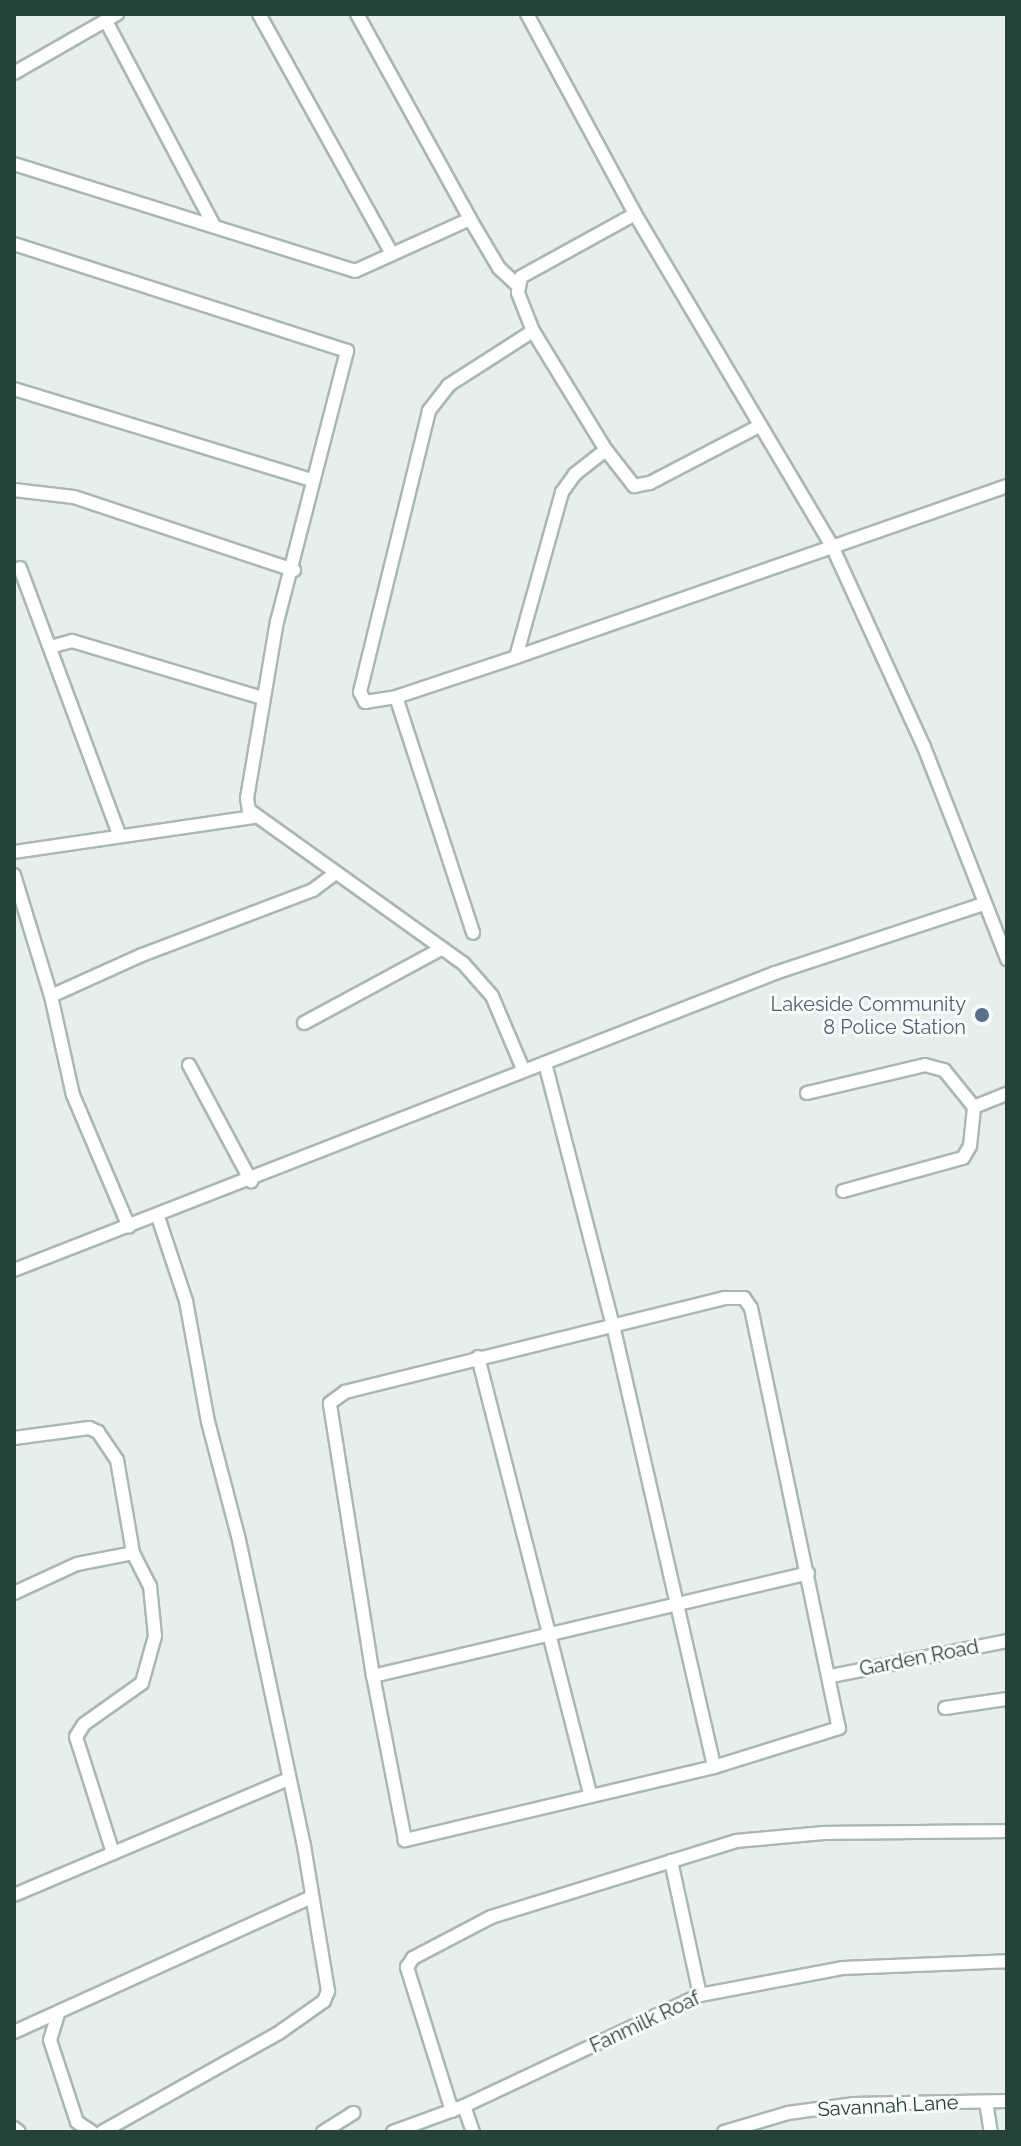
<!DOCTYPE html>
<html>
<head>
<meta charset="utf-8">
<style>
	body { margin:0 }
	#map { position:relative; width:1021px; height:2146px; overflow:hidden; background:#e6efeb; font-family:Raleway,sans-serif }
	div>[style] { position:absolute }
	.roads { filter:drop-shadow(2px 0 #a8b8b2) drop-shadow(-2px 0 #a8b8b2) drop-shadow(0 2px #a8b8b2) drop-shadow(0 -2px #a8b8b2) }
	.minor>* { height:12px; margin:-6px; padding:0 6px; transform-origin:6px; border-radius:6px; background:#fff }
	.dots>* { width:22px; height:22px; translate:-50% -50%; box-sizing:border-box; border:4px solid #f7fbf9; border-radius:50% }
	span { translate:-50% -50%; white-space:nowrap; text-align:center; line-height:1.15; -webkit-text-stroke:6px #f7fbf9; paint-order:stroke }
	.service-label { font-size:20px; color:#4e5e75 }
	.right { translate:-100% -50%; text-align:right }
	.street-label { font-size:20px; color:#24423a }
	.frame { position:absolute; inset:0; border:16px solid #24423a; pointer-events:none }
</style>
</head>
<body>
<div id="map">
	<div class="roads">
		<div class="minor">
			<i style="left:259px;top:14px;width:274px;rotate:61deg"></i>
			<i style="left:357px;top:14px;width:234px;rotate:61.1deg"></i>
			<i style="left:470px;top:219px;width:57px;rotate:59.4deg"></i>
			<i style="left:499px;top:268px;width:25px;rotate:43deg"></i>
			<i style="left:527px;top:14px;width:227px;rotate:61.6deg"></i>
			<i style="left:635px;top:214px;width:386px;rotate:59.3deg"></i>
			<i style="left:832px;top:546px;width:221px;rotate:65.4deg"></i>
			<i style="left:924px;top:747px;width:228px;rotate:68.6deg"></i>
			<i style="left:106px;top:21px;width:229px;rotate:62.2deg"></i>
			<i style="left:14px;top:73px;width:119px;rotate:-29.8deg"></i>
			<i style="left:14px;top:164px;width:357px;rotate:17.4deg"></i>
			<i style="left:355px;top:271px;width:126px;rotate:-24.3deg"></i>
			<i style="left:635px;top:214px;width:130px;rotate:151.1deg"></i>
			<i style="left:521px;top:277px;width:16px;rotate:101deg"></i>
			<i style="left:518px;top:293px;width:41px;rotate:68.5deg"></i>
			<i style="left:533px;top:331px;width:140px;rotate:58.5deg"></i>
			<i style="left:606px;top:450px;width:46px;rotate:52.1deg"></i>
			<i style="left:634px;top:486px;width:16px;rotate:-11deg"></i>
			<i style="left:650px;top:483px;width:123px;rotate:-27.6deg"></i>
			<i style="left:14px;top:244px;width:350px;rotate:17.8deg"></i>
			<i style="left:347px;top:351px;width:279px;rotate:104.5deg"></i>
			<i style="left:277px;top:621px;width:180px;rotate:99.6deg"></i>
			<i style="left:247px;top:798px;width:12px;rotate:81deg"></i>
			<i style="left:249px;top:810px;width:263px;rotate:35.6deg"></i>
			<i style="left:463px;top:963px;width:44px;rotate:48.7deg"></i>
			<i style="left:492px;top:996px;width:79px;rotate:67deg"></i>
			<i style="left:533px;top:331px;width:100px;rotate:147.3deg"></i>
			<i style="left:449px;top:385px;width:33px;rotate:128deg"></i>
			<i style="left:429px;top:411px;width:289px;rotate:103.8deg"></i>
			<i style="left:360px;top:692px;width:11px;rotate:63deg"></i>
			<i style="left:365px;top:702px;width:31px;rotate:-9deg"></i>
			<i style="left:396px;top:697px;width:126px;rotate:-18.4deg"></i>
			<i style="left:516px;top:657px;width:520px;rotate:-19.2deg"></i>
			<i style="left:14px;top:389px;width:311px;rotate:17deg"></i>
			<i style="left:14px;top:490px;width:60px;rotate:6.7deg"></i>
			<i style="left:74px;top:497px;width:232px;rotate:18.4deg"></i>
			<i style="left:20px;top:568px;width:284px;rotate:69.6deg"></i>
			<i style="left:50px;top:647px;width:23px;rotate:-15deg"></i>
			<i style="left:72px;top:641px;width:198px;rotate:16.7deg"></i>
			<i style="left:516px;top:657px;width:171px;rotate:-74.4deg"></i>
			<i style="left:562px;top:492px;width:22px;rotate:-54deg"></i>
			<i style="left:575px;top:474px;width:39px;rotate:-38deg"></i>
			<i style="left:396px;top:697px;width:248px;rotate:71.9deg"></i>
			<i style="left:14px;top:852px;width:243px;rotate:-8.3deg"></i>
			<i style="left:14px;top:875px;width:127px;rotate:73deg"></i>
			<i style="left:51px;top:996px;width:101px;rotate:77.5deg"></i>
			<i style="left:73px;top:1095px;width:143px;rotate:67deg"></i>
			<i style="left:51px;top:996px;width:100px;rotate:-24.3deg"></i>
			<i style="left:142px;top:955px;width:183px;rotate:-20.8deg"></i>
			<i style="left:313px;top:890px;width:25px;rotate:-37deg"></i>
			<i style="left:304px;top:1023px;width:156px;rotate:-28.4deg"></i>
			<i style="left:545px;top:1063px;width:271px;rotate:75.5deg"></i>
			<i style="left:613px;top:1325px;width:453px;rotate:77.1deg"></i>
			<i style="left:189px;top:1065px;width:132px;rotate:61.9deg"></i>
			<i style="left:807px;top:1093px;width:121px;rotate:-13.3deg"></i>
			<i style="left:925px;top:1065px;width:20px;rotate:15deg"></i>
			<i style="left:944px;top:1070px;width:48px;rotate:51deg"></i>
			<i style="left:843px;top:1191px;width:124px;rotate:-15.4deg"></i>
			<i style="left:963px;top:1158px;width:14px;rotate:-60deg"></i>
			<i style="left:970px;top:1146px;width:39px;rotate:-84deg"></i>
			<i style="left:974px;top:1107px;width:35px;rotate:-22deg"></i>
			<i style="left:14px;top:1270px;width:817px;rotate:-21.32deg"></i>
			<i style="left:775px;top:973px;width:220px;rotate:-18.3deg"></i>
			<i style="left:725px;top:1298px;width:19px"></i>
			<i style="left:744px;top:1298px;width:12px;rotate:55deg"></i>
			<i style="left:751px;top:1308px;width:429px;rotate:78.2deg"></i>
			<i style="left:839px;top:1728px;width:131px;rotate:162.7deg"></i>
			<i style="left:714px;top:1767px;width:318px;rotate:166.7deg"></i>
			<i style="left:405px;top:1840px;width:167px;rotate:-101deg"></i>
			<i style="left:373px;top:1676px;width:276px;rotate:-99deg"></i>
			<i style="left:330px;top:1403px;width:19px;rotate:-36deg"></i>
			<i style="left:345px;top:1392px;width:391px;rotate:-13.9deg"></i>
			<i style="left:478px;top:1357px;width:450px;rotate:75.6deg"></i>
			<i style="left:14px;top:1438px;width:76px;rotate:-7.6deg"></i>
			<i style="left:89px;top:1428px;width:10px;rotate:24deg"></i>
			<i style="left:98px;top:1432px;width:34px;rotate:56deg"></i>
			<i style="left:117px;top:1460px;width:94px;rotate:80.2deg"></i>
			<i style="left:133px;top:1553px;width:37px;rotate:63deg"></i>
			<i style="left:150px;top:1586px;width:50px;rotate:84.3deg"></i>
			<i style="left:155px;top:1636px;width:49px;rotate:105.5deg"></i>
			<i style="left:142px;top:1683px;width:71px;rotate:144.7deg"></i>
			<i style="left:84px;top:1724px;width:15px;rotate:122deg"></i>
			<i style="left:76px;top:1737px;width:122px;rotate:72.3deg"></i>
			<i style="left:14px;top:1593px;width:69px;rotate:-24.7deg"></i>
			<i style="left:77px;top:1564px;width:57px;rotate:-11.1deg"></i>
			<i style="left:373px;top:1676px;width:447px;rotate:-13.3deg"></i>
			<i style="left:831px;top:1676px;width:179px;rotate:-11.2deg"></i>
			<i style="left:945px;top:1708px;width:63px;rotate:-8.3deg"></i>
			<i style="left:671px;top:1861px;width:137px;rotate:77.8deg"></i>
			<i style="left:14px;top:1895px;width:298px;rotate:-22.9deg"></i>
			<i style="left:58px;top:2014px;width:27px;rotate:107deg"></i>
			<i style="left:50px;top:2040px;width:86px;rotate:71.8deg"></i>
			<i style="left:77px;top:2122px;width:18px;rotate:34deg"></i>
			<i style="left:14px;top:2032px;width:325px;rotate:-24.4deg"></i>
			<i style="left:986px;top:2102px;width:30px;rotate:81deg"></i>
			<i style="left:464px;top:2106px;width:28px;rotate:71deg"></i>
			<i style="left:452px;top:2111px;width:151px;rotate:-107.4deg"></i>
			<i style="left:407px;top:1967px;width:11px;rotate:-56deg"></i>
			<i style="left:413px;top:1958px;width:88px;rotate:-27.7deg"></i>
			<i style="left:491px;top:1917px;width:257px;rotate:-17.2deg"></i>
			<i style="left:736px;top:1841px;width:88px;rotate:-5.2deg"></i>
			<i style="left:824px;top:1833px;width:183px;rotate:-0.6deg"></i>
			<i style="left:14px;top:2128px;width:6px;rotate:39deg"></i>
			<i style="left:102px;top:2132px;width:204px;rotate:-29.3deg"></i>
			<i style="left:280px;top:2032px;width:54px;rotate:-35.2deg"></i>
			<i style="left:324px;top:2001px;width:11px;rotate:-68deg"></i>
			<i style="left:328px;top:1991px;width:147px;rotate:-99.4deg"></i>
			<i style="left:304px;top:1846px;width:317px;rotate:-102deg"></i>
			<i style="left:238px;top:1536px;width:118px;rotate:-104.7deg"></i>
			<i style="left:208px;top:1422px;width:123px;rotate:-100.3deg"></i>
			<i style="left:186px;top:1301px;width:89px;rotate:-108.4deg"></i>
			<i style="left:323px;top:2132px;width:36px;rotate:-32deg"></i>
			<i style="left:393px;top:2132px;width:76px;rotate:-20.1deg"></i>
			<i style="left:464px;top:2106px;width:261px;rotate:-25.2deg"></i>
			<i style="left:700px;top:1995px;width:146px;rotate:-10.7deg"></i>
			<i style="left:843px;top:1968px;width:164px;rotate:-2.4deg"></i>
			<i style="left:724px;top:2132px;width:67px;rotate:-16.5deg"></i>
			<i style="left:788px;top:2113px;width:67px;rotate:-7.8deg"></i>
			<i style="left:854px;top:2104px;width:153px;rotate:-1.1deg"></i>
		</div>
	</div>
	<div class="dots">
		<i style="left:982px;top:1015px;background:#5c6f8a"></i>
	</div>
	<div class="service-label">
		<span class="right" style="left:966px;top:1016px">Lakeside Community<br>8 Police Station</span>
	</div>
	<div class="street-label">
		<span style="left:919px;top:1658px;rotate:-11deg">Garden Road</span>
		<span style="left:645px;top:2022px;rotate:-25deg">Fanmilk Roaf</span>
		<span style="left:888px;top:2106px;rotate:-3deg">Savannah Lane</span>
	</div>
	<div class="frame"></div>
</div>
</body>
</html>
